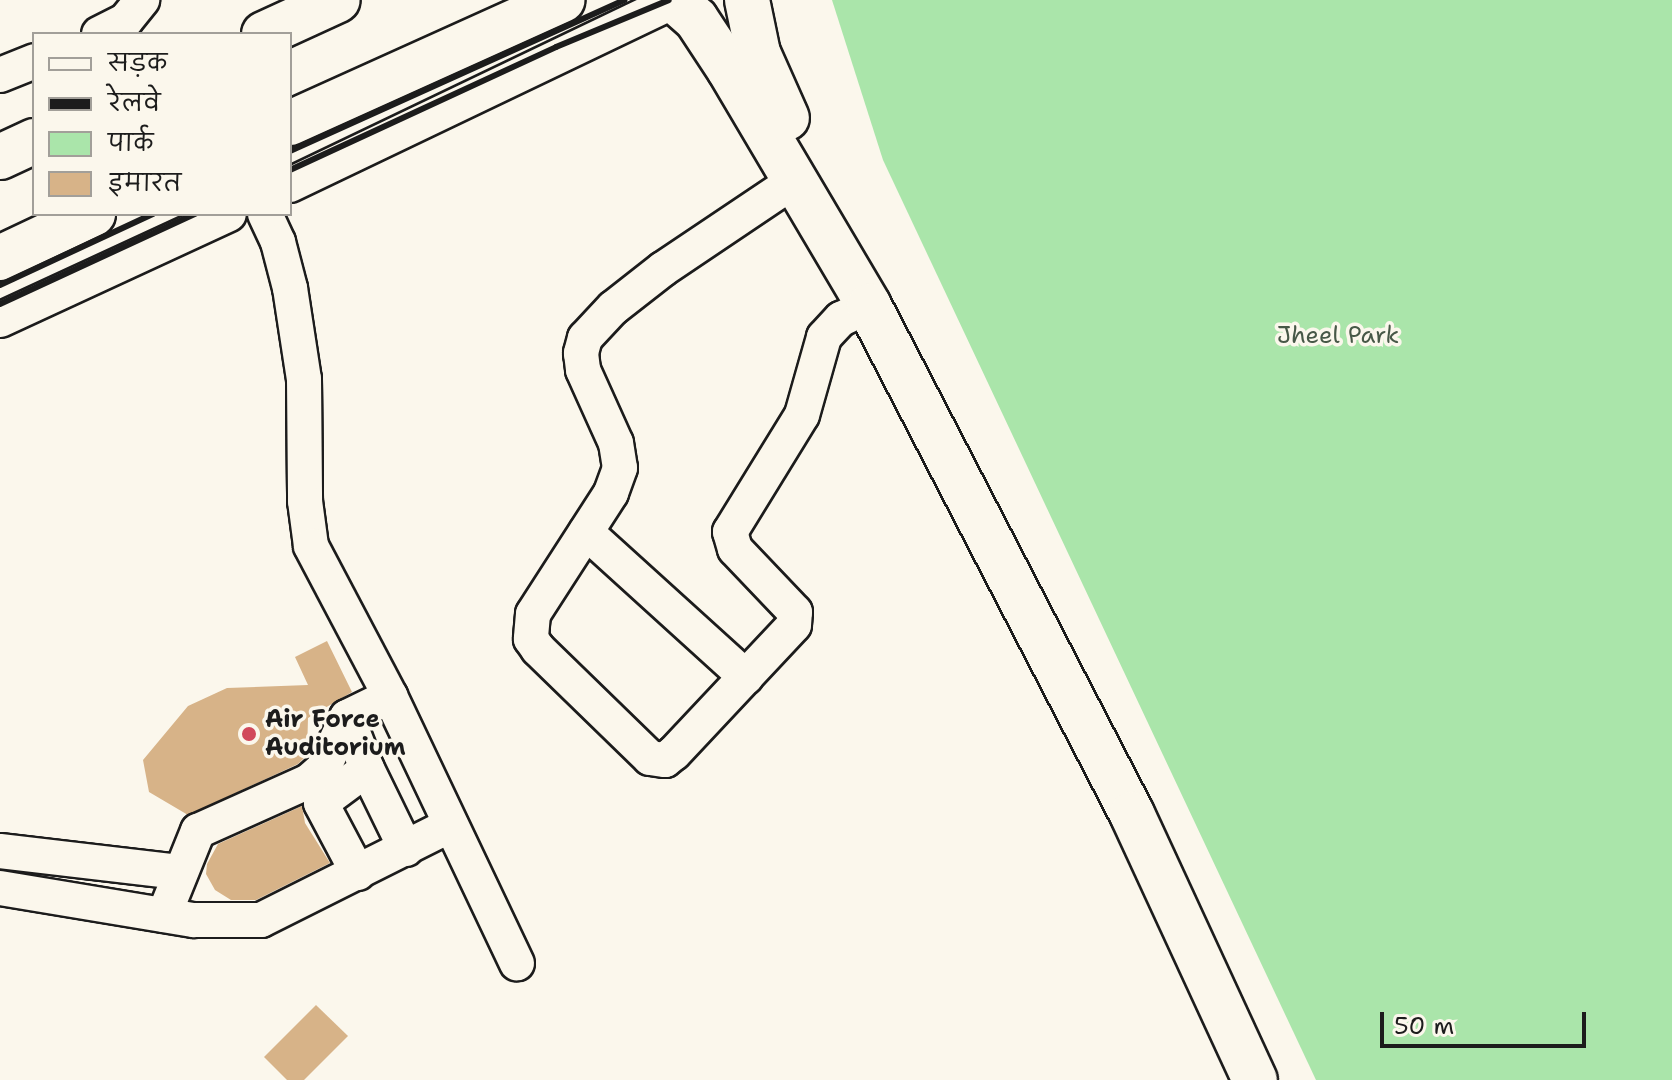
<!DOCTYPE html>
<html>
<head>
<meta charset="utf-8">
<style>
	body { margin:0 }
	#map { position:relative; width:1672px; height:1080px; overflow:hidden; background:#fbf7ec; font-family:"Shantell Sans","Playpen Sans Deva",sans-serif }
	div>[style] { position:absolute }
	.green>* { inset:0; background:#aae5aa }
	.building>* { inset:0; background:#d7b388 }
	.roads { filter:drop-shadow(2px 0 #1c1c1c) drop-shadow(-2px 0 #1c1c1c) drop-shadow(0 2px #1c1c1c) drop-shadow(0 -2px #1c1c1c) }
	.minor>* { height:34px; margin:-17px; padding:0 17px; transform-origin:17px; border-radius:17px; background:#fbf7ec }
	.major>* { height:44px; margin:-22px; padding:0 22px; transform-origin:22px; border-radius:22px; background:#fbf7ec }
	.highway>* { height:44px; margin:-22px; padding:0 22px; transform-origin:22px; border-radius:22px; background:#fbf7ec }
	.rail>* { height:6px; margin:-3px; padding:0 3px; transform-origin:3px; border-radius:3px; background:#1c1c1c }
	.dots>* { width:22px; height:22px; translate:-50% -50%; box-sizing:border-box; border:4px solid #fbf7ec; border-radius:50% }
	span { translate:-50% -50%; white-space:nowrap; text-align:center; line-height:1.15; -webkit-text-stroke:7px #fbf7ec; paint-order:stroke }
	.park-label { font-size:24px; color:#475847 }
	.poi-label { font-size:24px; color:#1c1c1c; font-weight:700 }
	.left { translate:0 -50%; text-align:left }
	.legend { position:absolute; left:32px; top:32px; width:260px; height:184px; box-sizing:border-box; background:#fbf7ec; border:2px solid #a29f99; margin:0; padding:10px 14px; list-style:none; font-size:24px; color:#1c1c1c }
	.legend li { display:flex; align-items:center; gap:16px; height:40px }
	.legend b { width:40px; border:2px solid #a29f99 }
	.scale { position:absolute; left:1380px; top:1012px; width:206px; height:36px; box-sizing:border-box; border:4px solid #1c1c1c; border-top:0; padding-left:10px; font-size:24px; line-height:28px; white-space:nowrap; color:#1c1c1c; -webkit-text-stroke:6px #fbf7ec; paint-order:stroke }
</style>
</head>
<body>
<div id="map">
	<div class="green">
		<i style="clip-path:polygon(832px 0,1672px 0,1672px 1080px,1316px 1080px,883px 160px)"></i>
	</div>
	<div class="building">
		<i style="clip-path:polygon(327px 641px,352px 692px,308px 718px,307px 755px,298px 764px,188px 815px,149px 792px,143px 760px,188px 706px,227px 688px,308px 685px,295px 657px)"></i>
		<i style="clip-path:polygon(302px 806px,305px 823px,330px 863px,256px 900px,231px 900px,215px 890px,206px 874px,207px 864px,218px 844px)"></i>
		<i style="clip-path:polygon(316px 1005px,348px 1036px,304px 1080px,287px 1080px,264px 1057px)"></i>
	</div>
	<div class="roads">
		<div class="minor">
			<i style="left:99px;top:34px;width:30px;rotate:-27deg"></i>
			<i style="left:126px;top:20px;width:26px;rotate:-51deg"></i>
			<i style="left:0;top:75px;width:37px;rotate:-22deg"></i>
			<i style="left:794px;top:181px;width:158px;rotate:146.1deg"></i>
			<i style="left:663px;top:269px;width:63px;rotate:142deg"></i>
			<i style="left:613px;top:308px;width:41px;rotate:133deg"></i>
			<i style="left:585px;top:338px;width:16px;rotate:105deg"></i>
			<i style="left:581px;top:353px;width:17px;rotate:83deg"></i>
			<i style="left:583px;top:370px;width:80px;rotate:65.7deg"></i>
			<i style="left:616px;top:443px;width:25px;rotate:81deg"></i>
			<i style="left:620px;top:468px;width:27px;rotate:110deg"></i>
			<i style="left:611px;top:493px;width:144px;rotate:122.8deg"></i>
			<i style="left:533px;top:614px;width:25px;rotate:95deg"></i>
			<i style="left:531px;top:639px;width:12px;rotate:55deg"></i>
			<i style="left:538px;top:649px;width:156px;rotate:44.2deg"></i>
			<i style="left:650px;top:758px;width:15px;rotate:8deg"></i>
			<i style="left:665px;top:760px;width:11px;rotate:-38deg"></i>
			<i style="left:674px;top:753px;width:175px;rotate:-46.8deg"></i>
			<i style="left:794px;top:625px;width:13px;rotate:-86deg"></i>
			<i style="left:795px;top:612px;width:87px;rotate:-133.6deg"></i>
			<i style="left:735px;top:549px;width:18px;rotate:-106deg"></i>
			<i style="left:730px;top:532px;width:137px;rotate:-58.4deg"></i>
			<i style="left:802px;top:415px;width:81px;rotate:-74.2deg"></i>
			<i style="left:824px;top:337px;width:25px;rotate:-47deg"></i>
			<i style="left:841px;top:319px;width:31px;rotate:-25deg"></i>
			<i style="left:290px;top:185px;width:428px;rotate:-25.6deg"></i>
			<i style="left:265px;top:214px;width:31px;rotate:65deg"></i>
			<i style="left:278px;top:242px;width:48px;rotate:75.4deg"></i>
			<i style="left:290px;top:288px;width:92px;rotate:81.3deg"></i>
			<i style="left:304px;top:379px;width:122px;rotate:89.5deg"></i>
			<i style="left:305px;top:501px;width:45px;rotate:82.4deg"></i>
			<i style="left:311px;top:546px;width:170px;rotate:62.2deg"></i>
			<i style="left:390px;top:696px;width:296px;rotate:64.6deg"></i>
			<i style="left:0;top:320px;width:252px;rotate:-24.8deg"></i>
			<i style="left:586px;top:532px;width:216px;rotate:42.2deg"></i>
			<i style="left:347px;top:717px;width:56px;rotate:69deg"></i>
			<i style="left:367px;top:769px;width:89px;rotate:64deg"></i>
			<i style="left:0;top:851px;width:180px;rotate:6.7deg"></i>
			<i style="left:358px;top:873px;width:79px;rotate:-117.9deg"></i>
			<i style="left:321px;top:803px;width:57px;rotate:-36.5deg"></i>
			<i style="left:0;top:888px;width:197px;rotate:9.4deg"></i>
			<i style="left:194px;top:920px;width:67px"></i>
			<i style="left:261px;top:920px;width:212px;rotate:-26.6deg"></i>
			<i style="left:164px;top:915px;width:91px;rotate:-68deg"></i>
			<i style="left:198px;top:831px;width:122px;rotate:-24.2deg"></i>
			<i style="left:309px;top:781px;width:18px;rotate:-41deg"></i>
			<i style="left:323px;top:769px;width:57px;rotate:-65.2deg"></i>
			<i style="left:347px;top:717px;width:48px;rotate:-26deg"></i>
		</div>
		<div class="major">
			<i style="left:674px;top:0;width:29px;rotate:41deg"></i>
			<i style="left:696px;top:19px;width:60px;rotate:56.6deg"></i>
			<i style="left:729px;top:69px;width:275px;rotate:59.4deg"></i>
			<i style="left:869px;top:306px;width:572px;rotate:62.63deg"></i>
			<i style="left:1132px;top:814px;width:293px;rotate:65.2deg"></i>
			<i style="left:747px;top:0;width:54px;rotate:78.3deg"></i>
			<i style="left:758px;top:53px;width:71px;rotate:66deg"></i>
		</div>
		<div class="highway">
			<i style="left:264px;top:34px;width:81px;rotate:-24.7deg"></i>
			<i style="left:290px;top:123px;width:299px;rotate:-24.3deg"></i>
			<i style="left:0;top:157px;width:38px;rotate:-25deg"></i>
			<i style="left:0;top:258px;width:103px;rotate:-25.3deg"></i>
		</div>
	</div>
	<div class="rail">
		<i style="left:290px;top:151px;width:367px;rotate:-24.3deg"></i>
		<i style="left:290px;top:170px;width:293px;rotate:-24.8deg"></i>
		<i style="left:556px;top:47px;width:122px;rotate:-22.6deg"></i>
		<i style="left:0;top:285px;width:169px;rotate:-24.9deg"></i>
		<i style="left:0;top:304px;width:215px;rotate:-24.8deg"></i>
	</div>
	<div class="dots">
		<i style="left:249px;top:734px;background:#d1495b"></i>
	</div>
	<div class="park-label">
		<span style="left:1338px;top:336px">Jheel Park</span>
	</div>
	<div class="poi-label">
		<span class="left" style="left:265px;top:734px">Air Force<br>Auditorium</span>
	</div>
	<ul class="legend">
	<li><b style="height:10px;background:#fbf7ec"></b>सड़क</li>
	<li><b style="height:10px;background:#1c1c1c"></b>रेलवे</li>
	<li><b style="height:22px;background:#aae5aa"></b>पार्क</li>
	<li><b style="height:22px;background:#d7b388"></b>इमारत</li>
	</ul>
	<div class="scale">50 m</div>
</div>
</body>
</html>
